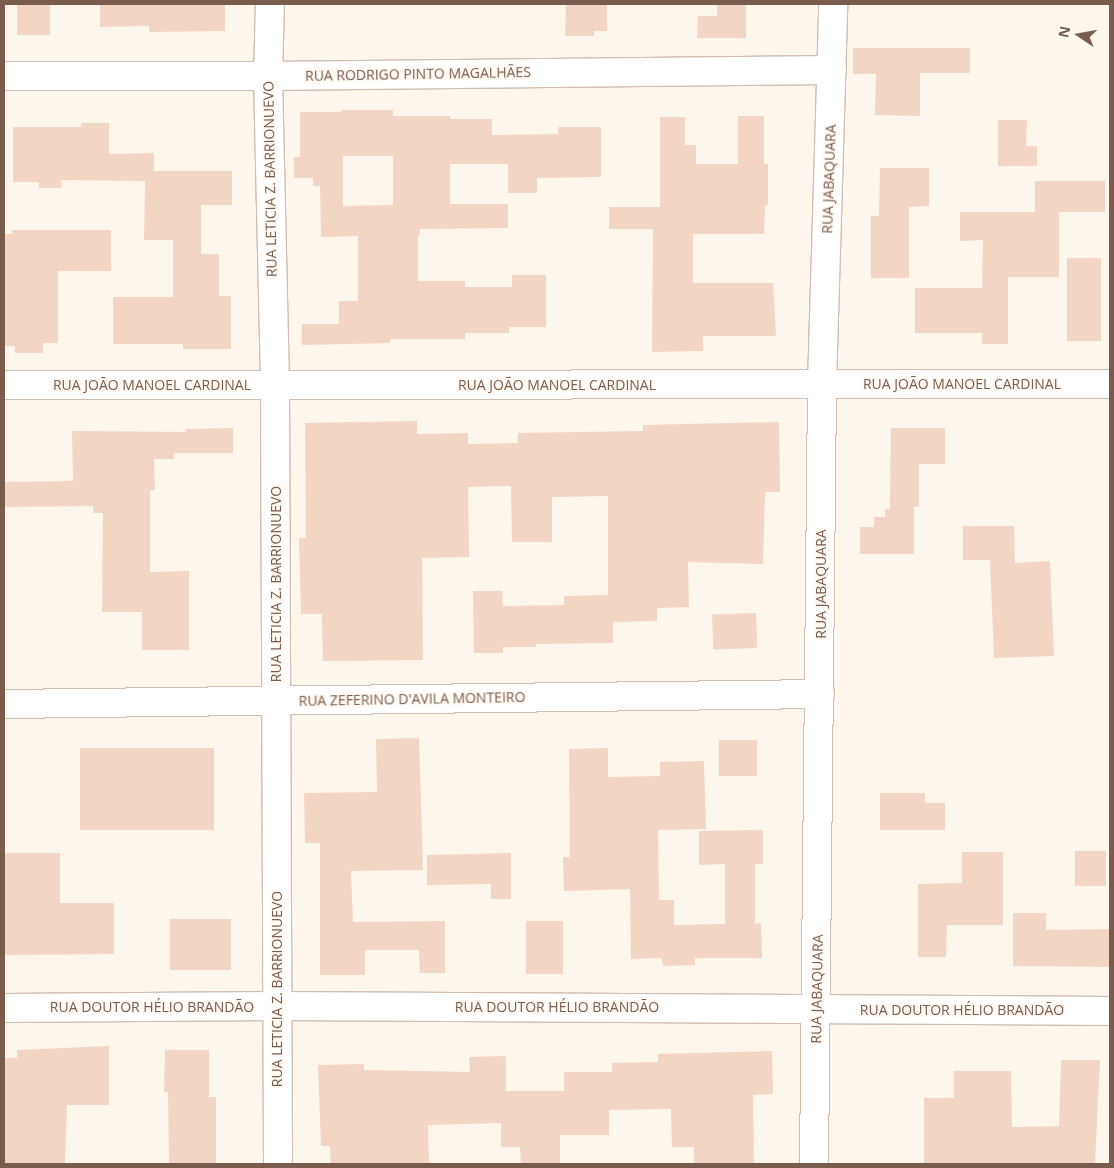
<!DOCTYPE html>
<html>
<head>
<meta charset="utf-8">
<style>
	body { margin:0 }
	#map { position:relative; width:1114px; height:1168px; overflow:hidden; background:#fdf6ec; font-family:"Open Sans",sans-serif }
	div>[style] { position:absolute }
	.building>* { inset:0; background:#f3d5c3; transform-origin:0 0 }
	.roads { filter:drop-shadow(1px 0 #d1beb0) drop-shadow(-1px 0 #d1beb0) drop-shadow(0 1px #d1beb0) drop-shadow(0 -1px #d1beb0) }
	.street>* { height:28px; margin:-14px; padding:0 14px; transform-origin:14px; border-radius:14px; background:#fff }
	span { translate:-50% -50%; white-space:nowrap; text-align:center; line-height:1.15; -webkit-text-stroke:4px #fffaf3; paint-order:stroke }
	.street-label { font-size:14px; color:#7a5c4d }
	.frame { position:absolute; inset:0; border:5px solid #7a5c4d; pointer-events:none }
	.north { position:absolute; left:1054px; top:10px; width:50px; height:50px; -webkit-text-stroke:4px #fffaf3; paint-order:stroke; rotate:282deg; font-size:14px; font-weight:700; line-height:20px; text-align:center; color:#7a5c4d }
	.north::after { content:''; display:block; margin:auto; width:18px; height:22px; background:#7a5c4d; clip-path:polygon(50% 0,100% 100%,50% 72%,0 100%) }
</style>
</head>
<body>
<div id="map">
	<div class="building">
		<i style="left:17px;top:4px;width:33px;height:31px"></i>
		<i style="clip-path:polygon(100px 4px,225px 4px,225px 31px,149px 32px,149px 26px,100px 27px)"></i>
		<i style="clip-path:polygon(566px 4px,607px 4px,607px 31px,594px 31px,594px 36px,565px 36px)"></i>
		<i style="clip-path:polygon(717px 4px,746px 4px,746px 38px,697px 38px,698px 16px,717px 16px)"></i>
		<i style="clip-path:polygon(853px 48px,970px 48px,970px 73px,920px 73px,920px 116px,875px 115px,876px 74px,853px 74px)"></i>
		<i style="clip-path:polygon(evenodd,341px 110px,393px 110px,393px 116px,450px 116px,450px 119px,492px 119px,492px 135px,558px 134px,558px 127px,601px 127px,601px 177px,537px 178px,537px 193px,508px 193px,508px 164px,450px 164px,450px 204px,508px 204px,508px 228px,420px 229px,420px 235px,418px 235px,418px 281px,465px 281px,465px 287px,512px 287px,512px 275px,546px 275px,546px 327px,509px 327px,509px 333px,465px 333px,465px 339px,391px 339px,390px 343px,302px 345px,302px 324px,339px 324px,339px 301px,358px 301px,358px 236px,321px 237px,320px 186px,313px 186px,313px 178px,294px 178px,294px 157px,300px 157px,300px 112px,341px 112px,341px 110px,343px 156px,393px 156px,393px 205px,343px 206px,343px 156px)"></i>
		<i style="clip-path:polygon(738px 116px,764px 116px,764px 164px,768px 164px,768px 205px,765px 205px,764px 234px,693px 234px,693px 283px,773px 283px,776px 336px,703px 336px,703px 351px,652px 352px,653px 229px,609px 229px,609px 207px,660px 207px,660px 117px,685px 117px,685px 145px,696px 145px,696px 164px,738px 164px)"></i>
		<i style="clip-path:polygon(998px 120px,1027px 120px,1026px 146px,1037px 146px,1037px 166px,998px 166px)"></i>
		<i style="clip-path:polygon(81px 123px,109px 123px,109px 154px,154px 153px,154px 171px,232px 171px,232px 205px,201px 205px,201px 254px,219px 254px,219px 296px,231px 296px,231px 349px,183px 349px,183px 344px,113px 344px,113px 297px,173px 297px,173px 240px,144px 240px,145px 181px,61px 180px,61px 188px,39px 188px,39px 182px,13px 182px,13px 127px,81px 127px)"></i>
		<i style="clip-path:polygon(880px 168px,929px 168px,929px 206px,909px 207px,909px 278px,871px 278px,871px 216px,879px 216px)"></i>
		<i style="clip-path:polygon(1035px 181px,1105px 181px,1105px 212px,1059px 212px,1059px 277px,1008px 277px,1008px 344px,982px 344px,982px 333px,915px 333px,915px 288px,982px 288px,983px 240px,960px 241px,960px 212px,1035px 212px)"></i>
		<i style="clip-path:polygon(12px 230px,111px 230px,111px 271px,58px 271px,58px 343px,43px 343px,43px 353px,15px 353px,15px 346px,4px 346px,4px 234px,12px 234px)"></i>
		<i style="left:1067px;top:258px;width:34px;height:83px"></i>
		<i style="clip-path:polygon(417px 421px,417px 434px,468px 433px,468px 444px,518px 443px,518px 433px,643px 431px,643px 425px,779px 422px,780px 492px,765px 492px,763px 564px,688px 562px,689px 607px,657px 608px,657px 621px,613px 622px,613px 643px,536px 644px,536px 647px,503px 647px,503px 653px,474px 653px,473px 591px,502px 591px,503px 606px,564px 605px,564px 596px,608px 595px,608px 496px,552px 497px,552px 542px,512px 542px,511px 486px,468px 487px,469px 557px,422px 558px,423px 660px,323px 661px,322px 614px,301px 614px,299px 538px,306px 538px,305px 423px)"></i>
		<i style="clip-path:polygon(233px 428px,233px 453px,174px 453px,174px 459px,154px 459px,155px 490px,150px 490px,150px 572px,189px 571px,189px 650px,142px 650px,142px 612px,102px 612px,103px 513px,93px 513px,93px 506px,4px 507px,4px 482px,73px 481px,72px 431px,186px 432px,186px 429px)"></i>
		<i style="clip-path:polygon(891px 428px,945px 428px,945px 464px,919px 464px,919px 507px,914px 507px,914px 554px,860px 554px,860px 527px,874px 527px,874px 517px,885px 517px,885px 509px,890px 509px)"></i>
		<i style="clip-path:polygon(963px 526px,1014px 526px,1015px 563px,1050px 561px,1054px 656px,994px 658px,990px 560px,963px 560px)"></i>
		<i style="left:756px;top:613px;width:35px;height:44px;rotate:88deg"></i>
		<i style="clip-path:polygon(419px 738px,423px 870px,351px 871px,353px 922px,445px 921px,445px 973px,420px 973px,419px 950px,365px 950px,365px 975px,320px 975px,320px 843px,305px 843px,304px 793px,377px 792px,376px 739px)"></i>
		<i style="left:719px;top:740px;width:38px;height:36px"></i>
		<i style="left:214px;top:748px;width:82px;height:134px;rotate:90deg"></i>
		<i style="clip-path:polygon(608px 748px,608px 777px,660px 776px,660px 762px,704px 761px,706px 829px,658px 830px,659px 900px,674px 900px,674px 925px,725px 924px,725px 864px,699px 865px,699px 831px,763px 830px,763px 864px,755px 864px,755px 924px,761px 923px,762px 958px,695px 958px,695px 965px,663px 966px,662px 958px,631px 959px,630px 889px,564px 891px,563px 857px,570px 857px,569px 749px)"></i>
		<i style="clip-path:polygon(880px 793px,925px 793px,925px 803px,945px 803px,945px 830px,880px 830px)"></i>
		<i style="left:1075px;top:851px;width:31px;height:35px"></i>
		<i style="clip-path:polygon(962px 852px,1003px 852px,1003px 925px,947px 925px,946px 957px,918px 957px,918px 884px,962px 883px)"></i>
		<i style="clip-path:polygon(4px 853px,60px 853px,60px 903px,114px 903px,114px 954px,4px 955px)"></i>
		<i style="clip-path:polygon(511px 853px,511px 899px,491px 899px,491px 884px,427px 885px,427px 855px)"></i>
		<i style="clip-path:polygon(1013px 913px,1046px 913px,1046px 930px,1109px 929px,1109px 967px,1013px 966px)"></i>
		<i style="left:170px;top:919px;width:61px;height:51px"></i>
		<i style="left:526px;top:921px;width:37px;height:53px"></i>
		<i style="clip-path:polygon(109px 1046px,109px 1105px,67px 1105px,65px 1164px,4px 1164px,4px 1058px,17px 1058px,17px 1050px)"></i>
		<i style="clip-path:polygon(165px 1050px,209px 1050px,209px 1097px,216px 1097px,216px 1164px,169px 1164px,168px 1092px,164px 1092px)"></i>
		<i style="clip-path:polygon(772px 1051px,773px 1094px,753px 1095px,754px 1164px,694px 1164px,694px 1147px,672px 1147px,671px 1109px,609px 1110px,609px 1135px,560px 1135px,560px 1164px,521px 1164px,520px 1147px,501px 1147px,501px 1123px,428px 1125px,429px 1164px,331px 1164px,330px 1146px,321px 1146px,318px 1065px,364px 1064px,364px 1070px,470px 1072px,469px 1057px,506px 1056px,506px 1091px,564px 1091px,564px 1072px,612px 1072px,612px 1063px,658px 1062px,658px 1054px)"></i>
		<i style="clip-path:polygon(1061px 1060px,1100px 1060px,1095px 1164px,924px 1164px,924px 1098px,954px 1098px,954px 1071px,1011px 1071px,1012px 1127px,1059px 1126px)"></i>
	</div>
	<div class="roads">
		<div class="street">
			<i style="left:270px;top:4px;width:72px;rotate:91.6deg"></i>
			<i style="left:268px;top:76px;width:308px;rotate:88.7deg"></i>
			<i style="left:275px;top:384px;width:780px;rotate:89.78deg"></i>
			<i style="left:4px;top:76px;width:264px"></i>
			<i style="left:268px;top:76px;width:564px;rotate:-0.61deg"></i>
			<i style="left:4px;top:385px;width:1106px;rotate:-0.05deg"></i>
			<i style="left:4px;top:704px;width:816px;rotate:-0.7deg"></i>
			<i style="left:4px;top:1008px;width:273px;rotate:-0.4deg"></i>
			<i style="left:277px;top:1006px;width:833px;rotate:0.34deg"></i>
			<i style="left:814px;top:1164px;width:779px;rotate:-89.41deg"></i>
			<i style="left:822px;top:385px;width:381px;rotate:-88.3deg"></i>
		</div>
	</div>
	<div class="street-label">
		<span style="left:418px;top:74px;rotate:-1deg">RUA RODRIGO PINTO MAGALHÃES</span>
		<span style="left:270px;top:179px;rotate:-91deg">RUA LETICIA Z. BARRIONUEVO</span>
		<span style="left:829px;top:179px;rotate:-88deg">RUA JABAQUARA</span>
		<span style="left:962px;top:384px">RUA JOÃO MANOEL CARDINAL</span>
		<span style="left:152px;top:385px">RUA JOÃO MANOEL CARDINAL</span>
		<span style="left:557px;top:385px">RUA JOÃO MANOEL CARDINAL</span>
		<span style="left:276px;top:584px;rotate:-90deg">RUA LETICIA Z. BARRIONUEVO</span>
		<span style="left:821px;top:584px;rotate:-90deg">RUA JABAQUARA</span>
		<span style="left:412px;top:699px;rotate:-1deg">RUA ZEFERINO D'AVILA MONTEIRO</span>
		<span style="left:277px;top:989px;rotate:-90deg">RUA LETICIA Z. BARRIONUEVO</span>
		<span style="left:817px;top:989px;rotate:-89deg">RUA JABAQUARA</span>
		<span style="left:152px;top:1007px">RUA DOUTOR HÉLIO BRANDÃO</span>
		<span style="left:557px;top:1007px">RUA DOUTOR HÉLIO BRANDÃO</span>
		<span style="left:962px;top:1010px">RUA DOUTOR HÉLIO BRANDÃO</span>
	</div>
	<div class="frame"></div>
	<div class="north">N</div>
</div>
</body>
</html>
